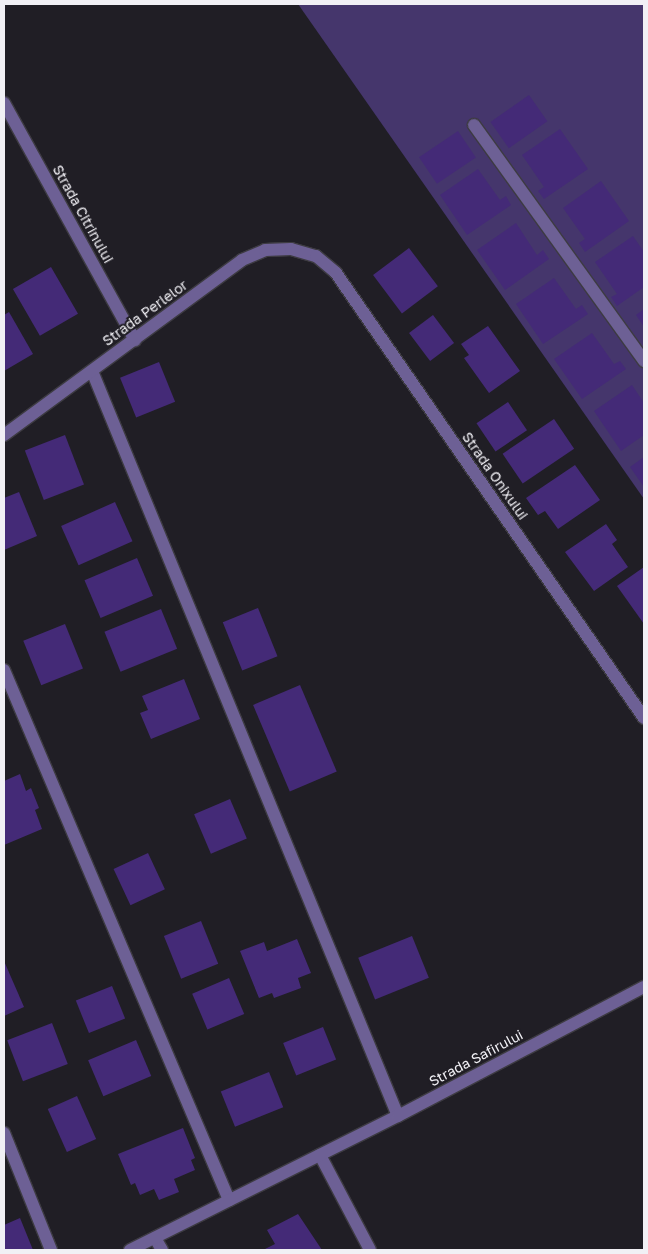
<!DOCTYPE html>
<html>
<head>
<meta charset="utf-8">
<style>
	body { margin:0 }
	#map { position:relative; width:648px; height:1254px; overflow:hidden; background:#201e25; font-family:"Golos Text",sans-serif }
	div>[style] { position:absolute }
	.green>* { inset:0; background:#45366c }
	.building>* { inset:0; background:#442a77; transform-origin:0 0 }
	.roads { filter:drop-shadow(1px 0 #3d3b42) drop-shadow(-1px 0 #3d3b42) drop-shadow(0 1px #3d3b42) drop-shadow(0 -1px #3d3b42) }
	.minor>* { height:12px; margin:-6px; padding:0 6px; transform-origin:6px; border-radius:6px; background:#6d6095 }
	span { translate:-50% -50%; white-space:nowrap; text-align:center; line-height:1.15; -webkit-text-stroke:4px #201e25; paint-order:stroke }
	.street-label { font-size:14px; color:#f1f0f5 }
	.frame { position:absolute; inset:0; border:5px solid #f1f0f5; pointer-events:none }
</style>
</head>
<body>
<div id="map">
	<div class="green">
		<i style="clip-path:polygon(298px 4px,644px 4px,644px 499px)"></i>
	</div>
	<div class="building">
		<i style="left:529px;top:95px;width:32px;height:47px;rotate:55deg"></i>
		<i style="clip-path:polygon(560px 129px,588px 169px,544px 199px,538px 191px,544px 187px,522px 155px)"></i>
		<i style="left:458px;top:131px;width:32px;height:47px;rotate:56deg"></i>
		<i style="clip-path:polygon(478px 169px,500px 200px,506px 196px,511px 205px,467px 235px,440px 195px)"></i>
		<i style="clip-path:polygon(601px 181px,629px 221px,585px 252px,579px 243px,585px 239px,563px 208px)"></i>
		<i style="clip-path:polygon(516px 223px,537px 255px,543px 250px,549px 259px,505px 290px,477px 250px)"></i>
		<i style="clip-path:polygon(633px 236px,644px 252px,644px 287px,617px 306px,611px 297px,617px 294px,595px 262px)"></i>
		<i style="left:409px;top:248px;width:48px;height:45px;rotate:53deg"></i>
		<i style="left:51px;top:267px;width:54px;height:44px;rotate:60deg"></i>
		<i style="clip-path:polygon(554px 278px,576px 309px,582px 305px,588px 314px,543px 344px,516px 304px)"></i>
		<i style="clip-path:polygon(644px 309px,644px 327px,636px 315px)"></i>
		<i style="clip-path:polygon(9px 312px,33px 354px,4px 371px,4px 315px)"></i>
		<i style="left:433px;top:315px;width:35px;height:30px;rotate:53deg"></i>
		<i style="clip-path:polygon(488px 326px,520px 371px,489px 393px,464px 358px,469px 355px,461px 344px)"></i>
		<i style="clip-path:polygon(592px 333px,614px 364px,620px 361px,626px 369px,582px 399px,554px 359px)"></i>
		<i style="left:159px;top:362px;width:43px;height:42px;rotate:68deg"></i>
		<i style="clip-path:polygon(632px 385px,644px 403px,644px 435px,621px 451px,594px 411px)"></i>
		<i style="left:508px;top:402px;width:34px;height:38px;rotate:56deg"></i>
		<i style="left:554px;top:419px;width:36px;height:62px;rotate:56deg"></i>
		<i style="left:65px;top:435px;width:53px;height:43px;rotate:69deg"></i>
		<i style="clip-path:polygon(644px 457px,644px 487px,630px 467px)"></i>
		<i style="clip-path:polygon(575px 465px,600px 500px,558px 529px,545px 511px,538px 515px,526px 498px)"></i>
		<i style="clip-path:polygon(19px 492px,37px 536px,4px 550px,4px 498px)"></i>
		<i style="left:115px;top:502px;width:43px;height:59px;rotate:66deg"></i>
		<i style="clip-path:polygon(606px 524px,617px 540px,612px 544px,628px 567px,594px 591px,565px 552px)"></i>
		<i style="left:137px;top:558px;width:41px;height:57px;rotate:67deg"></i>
		<i style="clip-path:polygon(644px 567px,644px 624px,617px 586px)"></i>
		<i style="left:258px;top:608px;width:52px;height:38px;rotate:68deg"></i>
		<i style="left:161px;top:609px;width:43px;height:61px;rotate:68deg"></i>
		<i style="left:65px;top:624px;width:48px;height:45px;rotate:68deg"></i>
		<i style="clip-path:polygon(184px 679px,200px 719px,151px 739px,140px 713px,148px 710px,142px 696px)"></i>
		<i style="left:300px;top:685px;width:94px;height:51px;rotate:67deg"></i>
		<i style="clip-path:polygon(20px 774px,26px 791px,31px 788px,39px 808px,35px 810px,42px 829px,4px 845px,4px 781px)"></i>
		<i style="left:230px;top:799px;width:43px;height:39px;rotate:67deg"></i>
		<i style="left:148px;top:853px;width:40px;height:38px;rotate:65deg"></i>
		<i style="left:201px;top:921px;width:46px;height:40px;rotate:68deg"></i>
		<i style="left:412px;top:936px;width:45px;height:58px;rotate:68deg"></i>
		<i style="clip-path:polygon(297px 939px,311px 973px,298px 978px,301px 988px,274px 998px,272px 993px,259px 998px,240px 951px,264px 942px,267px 951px)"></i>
		<i style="clip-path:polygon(4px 961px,24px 1007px,4px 1016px)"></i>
		<i style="left:229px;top:978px;width:39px;height:40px;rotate:67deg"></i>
		<i style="left:112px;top:986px;width:35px;height:39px;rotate:68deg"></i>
		<i style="left:52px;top:1023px;width:44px;height:48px;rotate:69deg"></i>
		<i style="left:323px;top:1027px;width:35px;height:43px;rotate:68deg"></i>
		<i style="left:136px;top:1040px;width:39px;height:52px;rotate:67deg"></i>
		<i style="left:269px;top:1072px;width:38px;height:52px;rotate:68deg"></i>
		<i style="left:77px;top:1096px;width:47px;height:32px;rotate:66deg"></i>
		<i style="clip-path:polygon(183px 1128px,195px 1158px,191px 1160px,195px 1170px,174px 1179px,179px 1192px,159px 1200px,154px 1189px,140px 1195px,135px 1183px,131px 1185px,118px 1154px)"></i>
		<i style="clip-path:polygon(298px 1214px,322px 1250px,263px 1250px,275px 1244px,267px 1230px)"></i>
		<i style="clip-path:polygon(20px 1218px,33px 1250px,4px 1250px,4px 1225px)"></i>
	</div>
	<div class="roads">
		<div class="minor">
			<i style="left:4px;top:103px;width:271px;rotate:61.1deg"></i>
			<i style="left:474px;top:125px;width:291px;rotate:54.2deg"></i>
			<i style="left:92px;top:371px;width:805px;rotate:67.67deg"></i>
			<i style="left:4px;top:435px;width:295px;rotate:-36.3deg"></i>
			<i style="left:242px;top:260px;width:25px;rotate:-23deg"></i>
			<i style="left:265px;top:250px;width:26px;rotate:-2deg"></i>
			<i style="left:291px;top:249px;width:26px;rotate:16deg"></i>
			<i style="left:316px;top:256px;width:26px;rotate:40deg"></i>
			<i style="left:336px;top:273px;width:541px;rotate:55.31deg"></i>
			<i style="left:4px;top:670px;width:576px;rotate:67deg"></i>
			<i style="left:4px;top:1133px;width:126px;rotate:68.1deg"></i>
			<i style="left:320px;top:1155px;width:107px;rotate:62.2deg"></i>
			<i style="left:155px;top:1238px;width:14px;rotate:60deg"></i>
			<i style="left:130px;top:1250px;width:300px;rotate:-26.6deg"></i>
			<i style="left:398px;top:1116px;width:278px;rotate:-27.7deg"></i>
		</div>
	</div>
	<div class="street-label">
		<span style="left:83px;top:214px;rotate:61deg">Strada Citrinului</span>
		<span style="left:145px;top:313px;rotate:-36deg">Strada Perlelor</span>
		<span style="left:495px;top:476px;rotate:55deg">Strada Onixului</span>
		<span style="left:476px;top:1058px;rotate:-28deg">Strada Safirului</span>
	</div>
	<div class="frame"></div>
</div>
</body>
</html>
